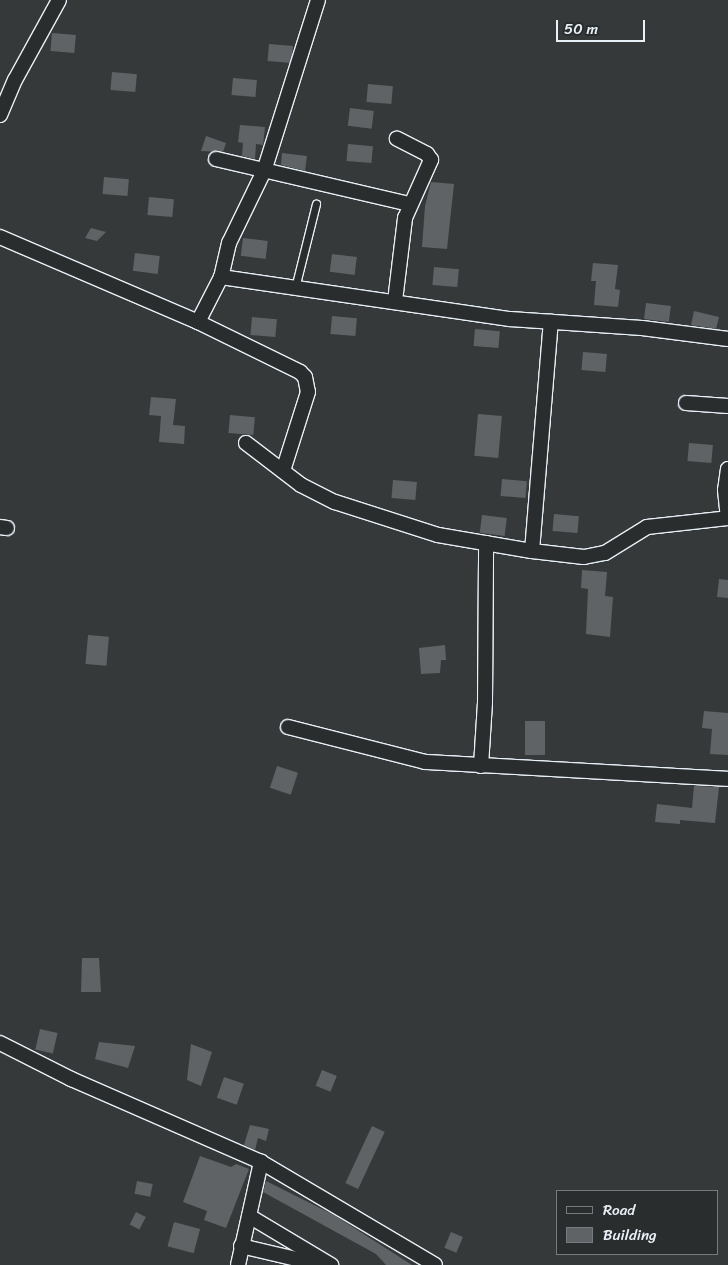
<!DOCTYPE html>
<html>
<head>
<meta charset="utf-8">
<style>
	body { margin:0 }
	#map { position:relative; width:728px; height:1265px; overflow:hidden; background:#35393a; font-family:Sriracha,sans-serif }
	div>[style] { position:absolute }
	.building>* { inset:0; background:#5f6365; transform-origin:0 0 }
	.roads { filter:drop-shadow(1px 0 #e8f1f8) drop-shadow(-1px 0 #e8f1f8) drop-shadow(0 1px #e8f1f8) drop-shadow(0 -1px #e8f1f8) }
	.service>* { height:7px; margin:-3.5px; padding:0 3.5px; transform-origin:3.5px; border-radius:3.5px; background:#2a2d2e }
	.minor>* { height:14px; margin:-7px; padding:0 7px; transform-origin:7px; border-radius:7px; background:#2a2d2e }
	span { translate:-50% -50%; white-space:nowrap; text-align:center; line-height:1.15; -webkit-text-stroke:5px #2a2d2e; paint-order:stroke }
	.legend { position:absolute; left:556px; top:1190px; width:162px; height:65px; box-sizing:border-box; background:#2a2d2e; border:1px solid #767b7f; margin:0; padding:6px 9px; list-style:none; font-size:15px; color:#e8f1f8 }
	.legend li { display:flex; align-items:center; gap:10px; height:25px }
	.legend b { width:25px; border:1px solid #767b7f }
	.scale { position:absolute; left:556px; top:20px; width:89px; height:22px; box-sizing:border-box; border:2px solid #e8f1f8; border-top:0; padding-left:6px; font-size:15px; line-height:18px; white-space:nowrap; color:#e8f1f8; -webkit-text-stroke:4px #2a2d2e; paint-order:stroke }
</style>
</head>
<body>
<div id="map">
	<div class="building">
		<i style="left:52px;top:33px;width:24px;height:18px;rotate:5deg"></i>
		<i style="left:269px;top:44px;width:24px;height:17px;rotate:5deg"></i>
		<i style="left:112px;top:72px;width:25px;height:18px;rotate:5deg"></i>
		<i style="left:233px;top:78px;width:24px;height:17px;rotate:5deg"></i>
		<i style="left:368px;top:84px;width:25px;height:18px;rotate:5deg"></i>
		<i style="left:350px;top:108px;width:24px;height:18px;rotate:7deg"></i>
		<i style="clip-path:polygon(240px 125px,265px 127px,263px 145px,256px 144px,255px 159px,242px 156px,243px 143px,238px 142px)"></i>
		<i style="clip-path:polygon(206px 136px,226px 143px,223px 152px,201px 151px)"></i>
		<i style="left:348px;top:144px;width:25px;height:17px;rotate:5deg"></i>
		<i style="clip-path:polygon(282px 153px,307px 156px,305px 171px,281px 165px)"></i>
		<i style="left:104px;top:177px;width:25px;height:17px;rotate:5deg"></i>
		<i style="clip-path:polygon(431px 182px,454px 184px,447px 249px,422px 247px,425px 206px)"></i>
		<i style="left:149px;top:197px;width:25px;height:18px;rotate:5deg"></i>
		<i style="clip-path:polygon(91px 228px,106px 232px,97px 241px,85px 238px)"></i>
		<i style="left:243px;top:238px;width:25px;height:18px;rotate:7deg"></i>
		<i style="left:135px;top:253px;width:25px;height:18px;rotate:7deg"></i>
		<i style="left:332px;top:254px;width:25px;height:18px;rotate:7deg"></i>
		<i style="clip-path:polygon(593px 263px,618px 265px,615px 289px,620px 290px,618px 307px,594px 305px,596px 281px,591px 281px)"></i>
		<i style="left:434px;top:267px;width:25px;height:18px;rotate:5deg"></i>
		<i style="left:646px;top:303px;width:25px;height:16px;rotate:7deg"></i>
		<i style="clip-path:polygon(694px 311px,719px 317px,716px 329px,691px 325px)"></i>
		<i style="left:332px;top:316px;width:25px;height:18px;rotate:5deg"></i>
		<i style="left:252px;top:317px;width:25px;height:18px;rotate:5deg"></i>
		<i style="left:475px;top:329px;width:25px;height:17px;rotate:5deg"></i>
		<i style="left:583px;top:352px;width:24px;height:18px;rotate:5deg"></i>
		<i style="clip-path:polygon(151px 397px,176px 399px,173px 425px,185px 426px,184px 444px,159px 442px,161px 416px,149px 415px)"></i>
		<i style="left:478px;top:414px;width:24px;height:42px;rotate:5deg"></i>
		<i style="left:230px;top:415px;width:25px;height:18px;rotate:5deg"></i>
		<i style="left:689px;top:443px;width:24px;height:18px;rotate:5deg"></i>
		<i style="left:502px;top:479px;width:25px;height:17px;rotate:5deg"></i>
		<i style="left:393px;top:480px;width:24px;height:18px;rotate:5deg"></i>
		<i style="left:554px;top:514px;width:25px;height:17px;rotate:5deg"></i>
		<i style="left:482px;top:515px;width:25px;height:18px;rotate:7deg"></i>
		<i style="clip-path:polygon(582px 570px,607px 572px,605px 596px,613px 597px,610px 637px,586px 634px,588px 589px,581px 588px)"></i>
		<i style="clip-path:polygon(719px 579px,728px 580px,728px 598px,717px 597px)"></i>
		<i style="left:88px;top:635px;width:21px;height:29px;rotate:5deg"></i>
		<i style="clip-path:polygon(445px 645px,446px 660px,441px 660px,440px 673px,421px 674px,419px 648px)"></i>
		<i style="clip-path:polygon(704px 711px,728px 713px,728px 755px,710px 754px,712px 729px,702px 728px)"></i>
		<i style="left:525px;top:721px;width:20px;height:34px"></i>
		<i style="left:277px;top:766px;width:22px;height:23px;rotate:18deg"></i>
		<i style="clip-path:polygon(694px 786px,719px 787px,715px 823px,680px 820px,680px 824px,655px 822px,657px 804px,692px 808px)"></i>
		<i style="clip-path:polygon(82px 958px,99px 958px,101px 992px,81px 992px)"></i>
		<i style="left:40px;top:1029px;width:18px;height:21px;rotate:13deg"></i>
		<i style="clip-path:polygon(99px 1042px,135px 1046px,128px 1068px,95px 1059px)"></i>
		<i style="clip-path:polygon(191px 1044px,212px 1052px,201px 1086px,187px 1080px)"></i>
		<i style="left:322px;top:1070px;width:16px;height:17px;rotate:22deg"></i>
		<i style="left:224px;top:1077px;width:21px;height:22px;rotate:19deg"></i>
		<i style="clip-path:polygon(250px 1125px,269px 1129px,266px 1141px,258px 1138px,255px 1150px,244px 1145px)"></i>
		<i style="left:372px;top:1126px;width:14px;height:63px;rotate:25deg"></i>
		<i style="clip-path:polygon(200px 1156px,231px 1167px,236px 1164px,249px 1169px,226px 1228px,204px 1220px,207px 1211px,183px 1202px)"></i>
		<i style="left:137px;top:1181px;width:16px;height:13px;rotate:11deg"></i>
		<i style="clip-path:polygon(266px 1181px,334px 1215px,412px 1265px,386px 1265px,376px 1254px,263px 1192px)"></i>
		<i style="left:136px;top:1212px;width:11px;height:14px;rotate:27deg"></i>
		<i style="left:174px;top:1222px;width:27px;height:25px;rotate:15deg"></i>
		<i style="left:451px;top:1232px;width:13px;height:17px;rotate:23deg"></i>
	</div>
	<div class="roads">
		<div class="service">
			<i style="left:295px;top:288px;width:87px;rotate:-76deg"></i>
		</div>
		<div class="minor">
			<i style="left:318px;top:0;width:179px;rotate:107.5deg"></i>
			<i style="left:264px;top:171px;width:80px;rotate:115.9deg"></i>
			<i style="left:229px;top:243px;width:35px;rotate:103deg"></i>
			<i style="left:221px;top:277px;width:292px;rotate:8.3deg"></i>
			<i style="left:510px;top:319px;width:132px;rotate:3.9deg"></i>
			<i style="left:642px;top:328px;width:87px;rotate:7.3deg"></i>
			<i style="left:0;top:115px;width:38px;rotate:-67deg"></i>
			<i style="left:15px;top:80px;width:91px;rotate:-61.2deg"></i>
			<i style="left:216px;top:159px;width:198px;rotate:13.1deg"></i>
			<i style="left:0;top:237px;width:215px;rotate:23.2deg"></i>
			<i style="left:198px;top:322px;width:114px;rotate:26.1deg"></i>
			<i style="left:300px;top:372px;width:7px;rotate:45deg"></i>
			<i style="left:305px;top:377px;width:15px;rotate:79deg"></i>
			<i style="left:308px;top:392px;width:83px;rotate:107.6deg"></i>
			<i style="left:395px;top:301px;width:84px;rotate:-83.1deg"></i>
			<i style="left:405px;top:218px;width:64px;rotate:-65.9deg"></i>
			<i style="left:431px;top:160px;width:7px;rotate:-124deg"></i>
			<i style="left:427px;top:154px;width:34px;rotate:-153deg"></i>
			<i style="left:198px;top:322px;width:51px;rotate:-62.9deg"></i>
			<i style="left:686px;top:403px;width:42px;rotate:4.1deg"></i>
			<i style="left:246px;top:443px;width:69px;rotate:37.4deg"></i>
			<i style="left:301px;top:485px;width:38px;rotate:27deg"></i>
			<i style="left:335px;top:502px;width:108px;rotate:17.8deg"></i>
			<i style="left:438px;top:535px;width:95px;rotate:9.7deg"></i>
			<i style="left:532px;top:551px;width:52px;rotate:6.6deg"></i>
			<i style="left:584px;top:557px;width:21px;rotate:-11deg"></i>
			<i style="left:605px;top:553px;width:49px;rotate:-31.8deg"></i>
			<i style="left:647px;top:527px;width:81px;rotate:-6.3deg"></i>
			<i style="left:728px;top:469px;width:21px;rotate:98deg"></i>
			<i style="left:725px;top:490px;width:28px;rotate:84deg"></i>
			<i style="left:0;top:527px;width:7px;rotate:8deg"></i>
			<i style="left:532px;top:551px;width:230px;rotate:-85.3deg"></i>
			<i style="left:288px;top:727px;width:141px;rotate:14.3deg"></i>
			<i style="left:425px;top:762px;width:303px;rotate:3.2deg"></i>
			<i style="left:481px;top:766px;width:64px;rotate:-86.4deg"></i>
			<i style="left:485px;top:702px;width:159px;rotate:-89.6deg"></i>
			<i style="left:0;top:1043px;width:80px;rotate:26.9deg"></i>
			<i style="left:71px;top:1079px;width:207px;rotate:23.6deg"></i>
			<i style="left:261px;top:1162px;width:202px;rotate:30.6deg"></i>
			<i style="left:249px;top:1216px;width:96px;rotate:30.9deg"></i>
			<i style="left:241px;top:1246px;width:83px;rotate:13.2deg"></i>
			<i style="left:238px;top:1265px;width:106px;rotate:-77.4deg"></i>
		</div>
	</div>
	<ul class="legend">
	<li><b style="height:6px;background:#2a2d2e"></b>Road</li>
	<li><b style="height:14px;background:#5f6365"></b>Building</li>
	</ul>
	<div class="scale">50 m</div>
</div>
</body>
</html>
